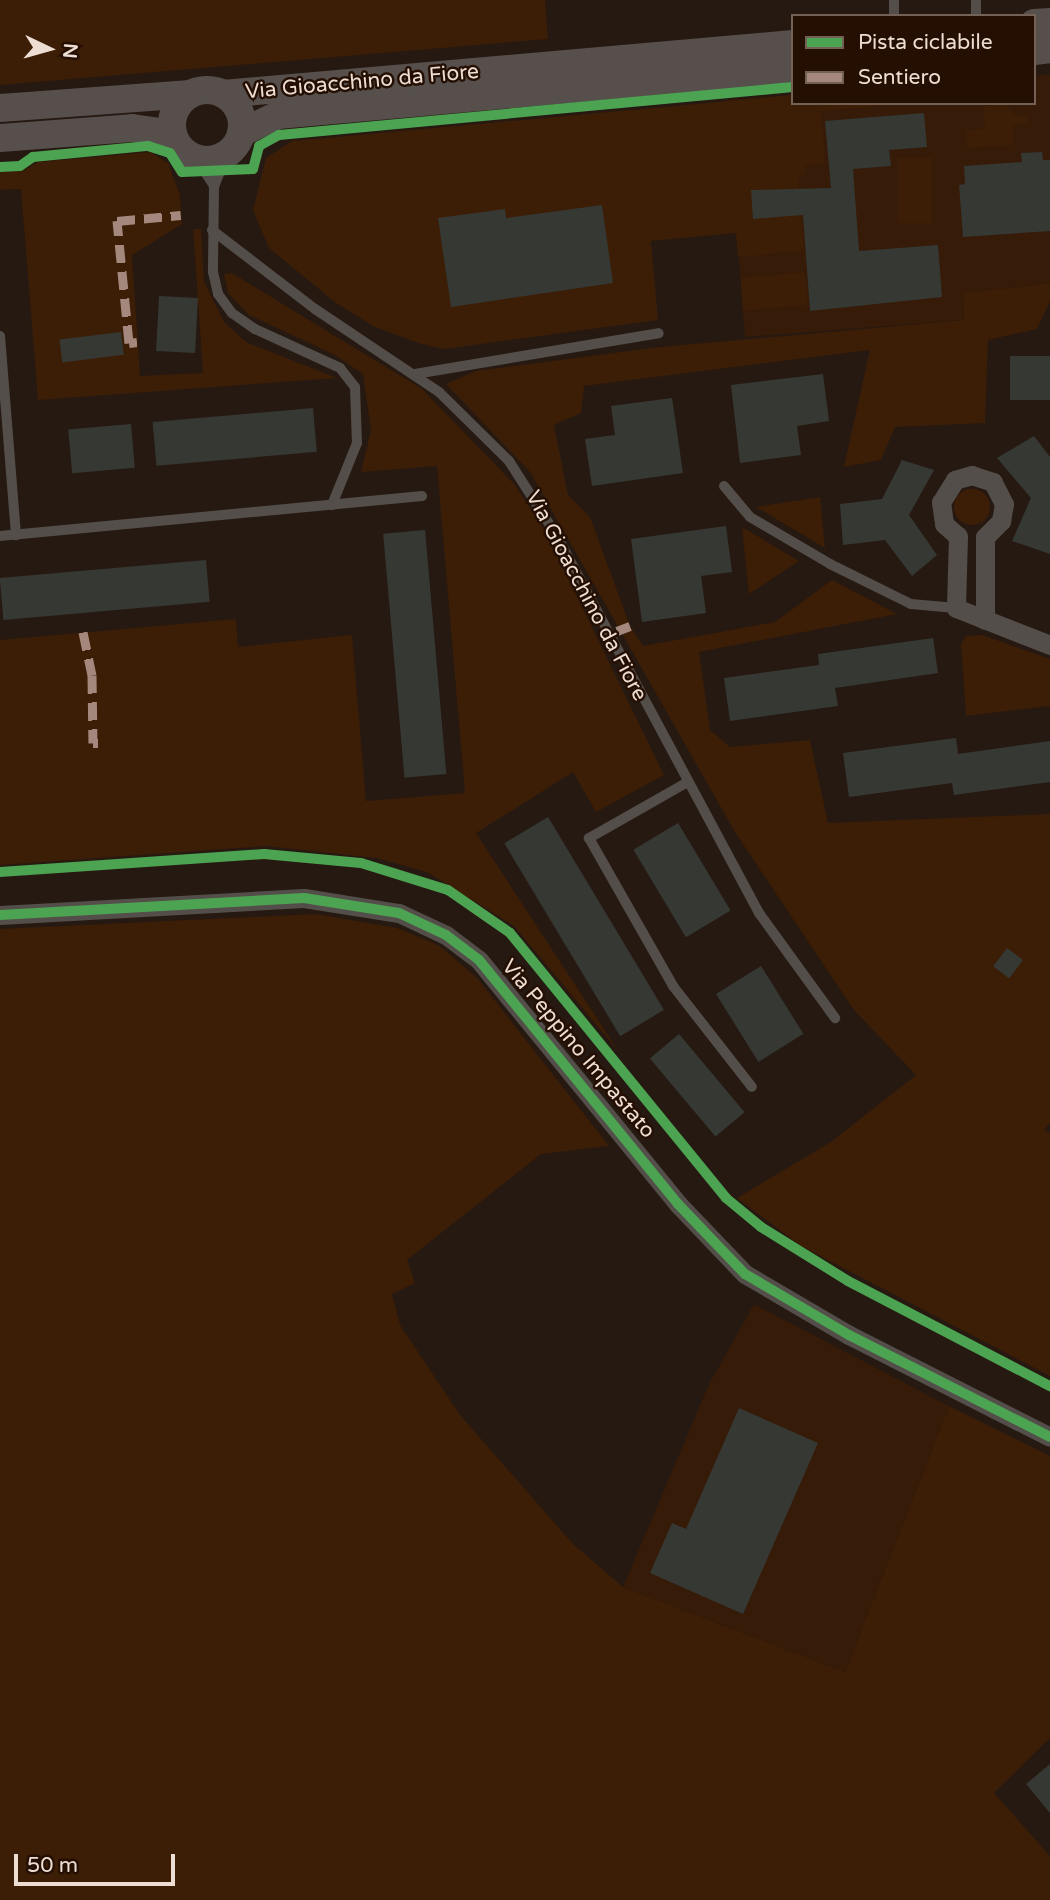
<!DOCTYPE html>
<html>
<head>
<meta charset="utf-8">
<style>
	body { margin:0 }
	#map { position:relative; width:1050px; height:1900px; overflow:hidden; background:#261911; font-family:"Varela Round",sans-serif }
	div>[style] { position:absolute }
	.built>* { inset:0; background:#351b08 }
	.green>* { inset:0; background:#3c1d06; transform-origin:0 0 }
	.round { border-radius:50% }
	.building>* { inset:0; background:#363834; transform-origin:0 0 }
	.lane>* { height:10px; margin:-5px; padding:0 5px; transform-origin:5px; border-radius:5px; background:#534e49 }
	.street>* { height:19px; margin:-9.5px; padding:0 9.5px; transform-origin:9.5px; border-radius:9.5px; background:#534e49 }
	.secondary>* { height:28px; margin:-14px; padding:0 14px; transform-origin:14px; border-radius:14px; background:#564f4b }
	.secondary>.ring { margin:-14px; padding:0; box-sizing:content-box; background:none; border:28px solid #564f4b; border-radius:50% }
	.quiet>* { height:9px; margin-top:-4.5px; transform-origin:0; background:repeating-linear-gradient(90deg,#a5887d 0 18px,transparent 0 27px) }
	.cycleway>* { height:10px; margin:-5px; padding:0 5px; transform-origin:5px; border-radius:5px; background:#4ca352 }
	span { translate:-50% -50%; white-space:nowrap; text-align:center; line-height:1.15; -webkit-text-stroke:5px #240f02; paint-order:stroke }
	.street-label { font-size:21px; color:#edddd3 }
	.legend { position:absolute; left:791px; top:14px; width:245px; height:91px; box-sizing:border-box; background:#240f02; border:2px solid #746156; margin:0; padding:9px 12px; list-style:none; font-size:21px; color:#edddd3 }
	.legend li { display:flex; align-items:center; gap:14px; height:35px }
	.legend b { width:35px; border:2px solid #746156 }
	.north { position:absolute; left:14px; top:14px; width:70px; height:70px; -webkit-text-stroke:5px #240f02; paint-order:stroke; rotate:95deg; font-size:19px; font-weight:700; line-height:28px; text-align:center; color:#edddd3 }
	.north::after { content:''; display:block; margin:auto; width:24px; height:32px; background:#edddd3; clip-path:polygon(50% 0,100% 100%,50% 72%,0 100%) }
	.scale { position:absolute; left:14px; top:1854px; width:161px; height:32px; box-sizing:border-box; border:4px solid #edddd3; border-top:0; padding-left:9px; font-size:21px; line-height:24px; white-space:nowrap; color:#edddd3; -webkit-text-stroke:5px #240f02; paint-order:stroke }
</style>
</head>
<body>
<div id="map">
	<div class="built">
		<i style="clip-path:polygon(1050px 74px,1050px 283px,963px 293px,964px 320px,745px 337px,726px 100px,793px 95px,793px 103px,1034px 103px,1034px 76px)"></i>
		<i style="clip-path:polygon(754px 1304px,949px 1406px,845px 1672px,623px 1587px,709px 1384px)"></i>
	</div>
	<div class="green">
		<i style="clip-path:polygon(0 0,545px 0,548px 39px,0 85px)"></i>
		<i style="clip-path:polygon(793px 95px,793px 103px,914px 103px,821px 111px,825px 164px,805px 166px,805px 175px,798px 176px,804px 251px,738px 257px,736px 233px,651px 241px,658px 320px,444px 349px,421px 344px,375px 327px,336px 303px,269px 248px,253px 210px,266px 158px,292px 141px)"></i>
		<i style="clip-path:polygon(1006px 104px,1015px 116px,1027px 115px,1027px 123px,1013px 125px,1014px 145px,967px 148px,966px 131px,985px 128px,983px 106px)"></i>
		<i style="clip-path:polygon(150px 152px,168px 163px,180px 195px,182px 224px,132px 255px,140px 376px,203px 373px,193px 229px,201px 229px,204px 282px,224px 322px,246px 342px,337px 378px,38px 400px,21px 189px,0 190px,0 172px,23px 171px,38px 162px)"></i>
		<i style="left:898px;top:158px;width:34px;height:65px"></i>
		<i style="left:805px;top:272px;width:33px;height:65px;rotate:85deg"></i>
		<i style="clip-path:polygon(232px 273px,422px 389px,515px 485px,545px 531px,664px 775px,596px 812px,573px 772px,476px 833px,619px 1052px,514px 926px,427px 872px,376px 858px,267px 846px,0 865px,0 640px,236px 619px,238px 647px,352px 635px,366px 801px,465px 793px,437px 466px,361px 472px,371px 430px,363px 374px,335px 355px,249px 315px,228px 293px,224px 274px)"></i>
		<i style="clip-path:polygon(1050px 283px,1050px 301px,1037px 329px,988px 340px,985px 423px,895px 427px,881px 460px,844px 467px,870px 350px,584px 386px,581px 413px,554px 425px,568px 495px,590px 517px,630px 626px,643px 646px,775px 622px,832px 580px,897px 614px,699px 652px,710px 730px,730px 747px,810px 740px,828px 823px,1050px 814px,1050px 1123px,1044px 1130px,1050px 1133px,1050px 1376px,801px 1246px,737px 1198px,831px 1142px,916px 1075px,854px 1010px,735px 832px,530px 472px,446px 384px,476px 371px,660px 347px,964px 320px,963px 293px)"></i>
		<i class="round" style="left:954px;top:489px;width:36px;height:36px"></i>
		<i style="clip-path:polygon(820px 497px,825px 548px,756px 507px)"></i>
		<i style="clip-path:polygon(742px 527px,799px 561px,749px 594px)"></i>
		<i style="clip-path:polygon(982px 635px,1050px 659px,1050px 706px,966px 716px,961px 644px,966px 636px)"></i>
		<i style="clip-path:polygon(316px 914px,397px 928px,440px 946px,478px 979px,609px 1146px,541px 1154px,407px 1260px,415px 1283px,392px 1294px,400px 1325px,460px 1415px,573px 1544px,623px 1587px,845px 1672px,949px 1406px,1050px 1456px,1050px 1738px,994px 1793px,1050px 1856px,1050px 1900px,0 1900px,0 929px)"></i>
	</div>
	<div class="building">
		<i style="clip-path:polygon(924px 113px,927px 147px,889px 150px,891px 166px,853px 169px,859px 251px,938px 245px,942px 297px,810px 311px,803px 215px,753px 219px,751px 190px,831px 188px,825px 121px)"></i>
		<i style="clip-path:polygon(1042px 152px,1043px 160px,1050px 160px,1050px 231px,963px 237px,959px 185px,965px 184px,964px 166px,1022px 162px,1021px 153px)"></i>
		<i style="clip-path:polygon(602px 205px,613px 283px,451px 307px,438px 218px,505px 209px,506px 218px)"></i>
		<i style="left:159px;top:296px;width:39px;height:55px;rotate:3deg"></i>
		<i style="left:121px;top:332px;width:23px;height:62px;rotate:83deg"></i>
		<i style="left:1050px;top:356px;width:44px;height:40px;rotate:90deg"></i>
		<i style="clip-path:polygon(823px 374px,829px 421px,797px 426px,801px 455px,740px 463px,731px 385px)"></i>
		<i style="clip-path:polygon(672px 398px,683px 473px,592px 486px,585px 439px,615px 435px,611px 406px)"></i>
		<i style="left:313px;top:408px;width:44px;height:161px;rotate:85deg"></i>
		<i style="left:131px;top:424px;width:44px;height:63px;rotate:85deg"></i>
		<i style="clip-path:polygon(1034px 436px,1050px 457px,1050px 554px,1012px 541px,1031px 498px,997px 458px)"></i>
		<i style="clip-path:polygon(902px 460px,934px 470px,909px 515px,937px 555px,912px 576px,885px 540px,843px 545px,840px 504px,882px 499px)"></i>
		<i style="clip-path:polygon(726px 526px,732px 572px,701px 576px,706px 613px,642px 622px,631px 539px)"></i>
		<i style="left:425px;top:530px;width:245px;height:42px;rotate:85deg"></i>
		<i style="left:206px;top:560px;width:42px;height:207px;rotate:85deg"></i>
		<i style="clip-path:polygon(933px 638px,938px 673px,835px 688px,838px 706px,730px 721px,724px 678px,819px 665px,818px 654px)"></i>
		<i style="clip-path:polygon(956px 738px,958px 754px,1050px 741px,1050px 782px,954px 795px,952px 783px,849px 797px,843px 753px)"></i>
		<i style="left:548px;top:817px;width:225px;height:51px;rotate:59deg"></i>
		<i style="left:678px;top:823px;width:102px;height:52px;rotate:59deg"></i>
		<i style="left:1007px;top:948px;width:20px;height:23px;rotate:37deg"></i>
		<i style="left:761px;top:966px;width:80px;height:53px;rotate:58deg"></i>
		<i style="left:679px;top:1034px;width:102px;height:38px;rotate:50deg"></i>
		<i style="clip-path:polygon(739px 1408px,818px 1443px,743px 1614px,650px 1573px,672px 1523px,686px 1529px)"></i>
		<i style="clip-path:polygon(1050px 1764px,1050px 1813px,1026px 1784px)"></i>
	</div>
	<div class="lane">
		<i style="left:894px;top:16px;width:16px;rotate:-90deg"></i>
		<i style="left:976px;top:16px;width:16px;rotate:-90deg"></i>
		<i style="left:228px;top:152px;width:37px;rotate:112deg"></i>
		<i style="left:214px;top:186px;width:86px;rotate:90.7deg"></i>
		<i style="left:213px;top:272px;width:23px;rotate:77deg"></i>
		<i style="left:218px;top:294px;width:24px;rotate:54deg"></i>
		<i style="left:232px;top:313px;width:28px;rotate:35deg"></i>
		<i style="left:255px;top:329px;width:94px;rotate:24.6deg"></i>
		<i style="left:340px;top:368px;width:24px;rotate:52deg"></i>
		<i style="left:355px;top:387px;width:56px;rotate:88deg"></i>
		<i style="left:357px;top:443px;width:67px;rotate:112deg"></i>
		<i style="left:196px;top:158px;width:33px;rotate:57deg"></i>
		<i style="left:212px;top:230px;width:130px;rotate:37.5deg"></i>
		<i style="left:315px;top:309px;width:149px;rotate:33.8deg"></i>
		<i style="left:439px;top:392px;width:98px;rotate:44.6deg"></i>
		<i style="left:509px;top:461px;width:91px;rotate:57.5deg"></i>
		<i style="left:558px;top:538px;width:425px;rotate:61.8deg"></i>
		<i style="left:759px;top:913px;width:130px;rotate:54.1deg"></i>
		<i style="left:0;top:336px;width:200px;rotate:85.4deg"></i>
		<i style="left:415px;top:374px;width:247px;rotate:-9.5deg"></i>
		<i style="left:724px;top:486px;width:40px;rotate:50deg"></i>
		<i style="left:750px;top:517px;width:93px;rotate:30.4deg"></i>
		<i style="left:830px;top:564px;width:90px;rotate:26.3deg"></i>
		<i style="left:911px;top:604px;width:45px;rotate:5.1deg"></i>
		<i style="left:0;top:536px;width:424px;rotate:-5.4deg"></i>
		<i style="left:686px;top:783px;width:112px;rotate:150.4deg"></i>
		<i style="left:589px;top:838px;width:170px;rotate:60.4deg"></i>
		<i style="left:673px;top:986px;width:128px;rotate:52deg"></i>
	</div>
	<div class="street">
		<i style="left:985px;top:620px;width:83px;rotate:-90deg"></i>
		<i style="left:985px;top:537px;width:23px;rotate:-45deg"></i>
		<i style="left:1001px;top:521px;width:17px;rotate:-80deg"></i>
		<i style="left:1004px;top:504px;width:25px;rotate:-117deg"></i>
		<i style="left:993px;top:482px;width:22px;rotate:-162deg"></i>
		<i style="left:972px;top:475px;width:18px;rotate:164deg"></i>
		<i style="left:955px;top:480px;width:26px;rotate:122deg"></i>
		<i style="left:941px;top:502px;width:22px;rotate:82deg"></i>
		<i style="left:944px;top:524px;width:18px;rotate:41deg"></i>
		<i style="left:958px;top:536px;width:72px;rotate:91.6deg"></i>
		<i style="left:956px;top:608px;width:101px;rotate:21.5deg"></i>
		<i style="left:0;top:915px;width:304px;rotate:-3.2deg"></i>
		<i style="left:304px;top:898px;width:96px;rotate:9deg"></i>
		<i style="left:399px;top:913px;width:52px;rotate:25.1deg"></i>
		<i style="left:446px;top:935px;width:41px;rotate:37.1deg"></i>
		<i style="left:479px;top:960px;width:315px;rotate:50.8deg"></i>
		<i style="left:678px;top:1204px;width:97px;rotate:46.3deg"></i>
		<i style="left:745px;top:1274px;width:121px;rotate:30.4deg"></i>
		<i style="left:849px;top:1335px;width:225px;rotate:26.9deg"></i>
	</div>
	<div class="secondary">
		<i style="left:1034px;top:23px;width:16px;rotate:-4deg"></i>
		<i style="left:1034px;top:51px;width:16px;rotate:-7deg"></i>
		<i class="ring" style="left:172px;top:90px;width:42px;height:42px"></i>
		<i style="left:223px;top:94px;width:572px;rotate:-5.01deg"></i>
		<i style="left:0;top:108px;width:191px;rotate:-4.2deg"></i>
		<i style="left:241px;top:133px;width:41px;rotate:-25.9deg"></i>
		<i style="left:278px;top:115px;width:517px;rotate:-5.1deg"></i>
		<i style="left:0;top:138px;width:132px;rotate:-4.3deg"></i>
		<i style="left:132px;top:128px;width:41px;rotate:8.3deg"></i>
	</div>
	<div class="quiet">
		<i style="left:137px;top:342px;width:8px;rotate:173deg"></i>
		<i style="left:129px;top:343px;width:123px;rotate:-95.6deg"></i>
		<i style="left:117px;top:221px;width:64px;rotate:-5.4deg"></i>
		<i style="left:617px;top:631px;width:14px;rotate:-21deg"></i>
		<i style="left:83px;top:632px;width:44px;rotate:78.2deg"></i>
		<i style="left:92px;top:675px;width:68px;rotate:89.2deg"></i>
		<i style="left:93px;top:743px;width:5px"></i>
	</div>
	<div class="cycleway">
		<i style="left:0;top:167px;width:20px;rotate:-3deg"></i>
		<i style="left:20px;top:166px;width:16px;rotate:-35deg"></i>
		<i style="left:33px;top:157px;width:116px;rotate:-5.5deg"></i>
		<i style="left:148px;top:146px;width:23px;rotate:18deg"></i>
		<i style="left:170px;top:153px;width:22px;rotate:58deg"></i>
		<i style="left:182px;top:172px;width:71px;rotate:-2.4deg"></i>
		<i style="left:253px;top:169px;width:24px;rotate:-75deg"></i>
		<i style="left:259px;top:146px;width:23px;rotate:-29deg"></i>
		<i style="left:279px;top:135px;width:516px;rotate:-5.34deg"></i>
		<i style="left:0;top:872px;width:265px;rotate:-3.9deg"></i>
		<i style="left:264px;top:854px;width:97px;rotate:5.3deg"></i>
		<i style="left:361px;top:863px;width:91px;rotate:17.2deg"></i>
		<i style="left:448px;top:890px;width:75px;rotate:34.7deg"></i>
		<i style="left:510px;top:933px;width:342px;rotate:50.8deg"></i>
		<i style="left:726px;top:1198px;width:45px;rotate:39.6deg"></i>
		<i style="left:761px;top:1227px;width:102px;rotate:31.8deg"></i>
		<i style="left:848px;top:1281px;width:228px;rotate:27.5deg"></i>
		<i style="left:0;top:915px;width:304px;rotate:-3.2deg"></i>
		<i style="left:304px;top:898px;width:96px;rotate:9deg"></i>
		<i style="left:399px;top:913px;width:52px;rotate:25.1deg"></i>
		<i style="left:446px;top:935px;width:41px;rotate:37.1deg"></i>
		<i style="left:479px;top:960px;width:315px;rotate:50.8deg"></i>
		<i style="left:678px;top:1204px;width:97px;rotate:46.3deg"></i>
		<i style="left:745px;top:1274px;width:121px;rotate:30.4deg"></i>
		<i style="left:849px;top:1335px;width:225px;rotate:26.9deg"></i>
	</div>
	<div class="street-label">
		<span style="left:362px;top:82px;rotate:-5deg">Via Gioacchino da Fiore</span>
		<span style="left:586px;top:596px;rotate:62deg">Via Gioacchino da Fiore</span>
		<span style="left:578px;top:1049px;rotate:50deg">Via Peppino Impastato</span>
	</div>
	<ul class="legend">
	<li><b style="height:9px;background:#4ca352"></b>Pista ciclabile</li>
	<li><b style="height:9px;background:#a5887d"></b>Sentiero</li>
	</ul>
	<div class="north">N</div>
	<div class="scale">50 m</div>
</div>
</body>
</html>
